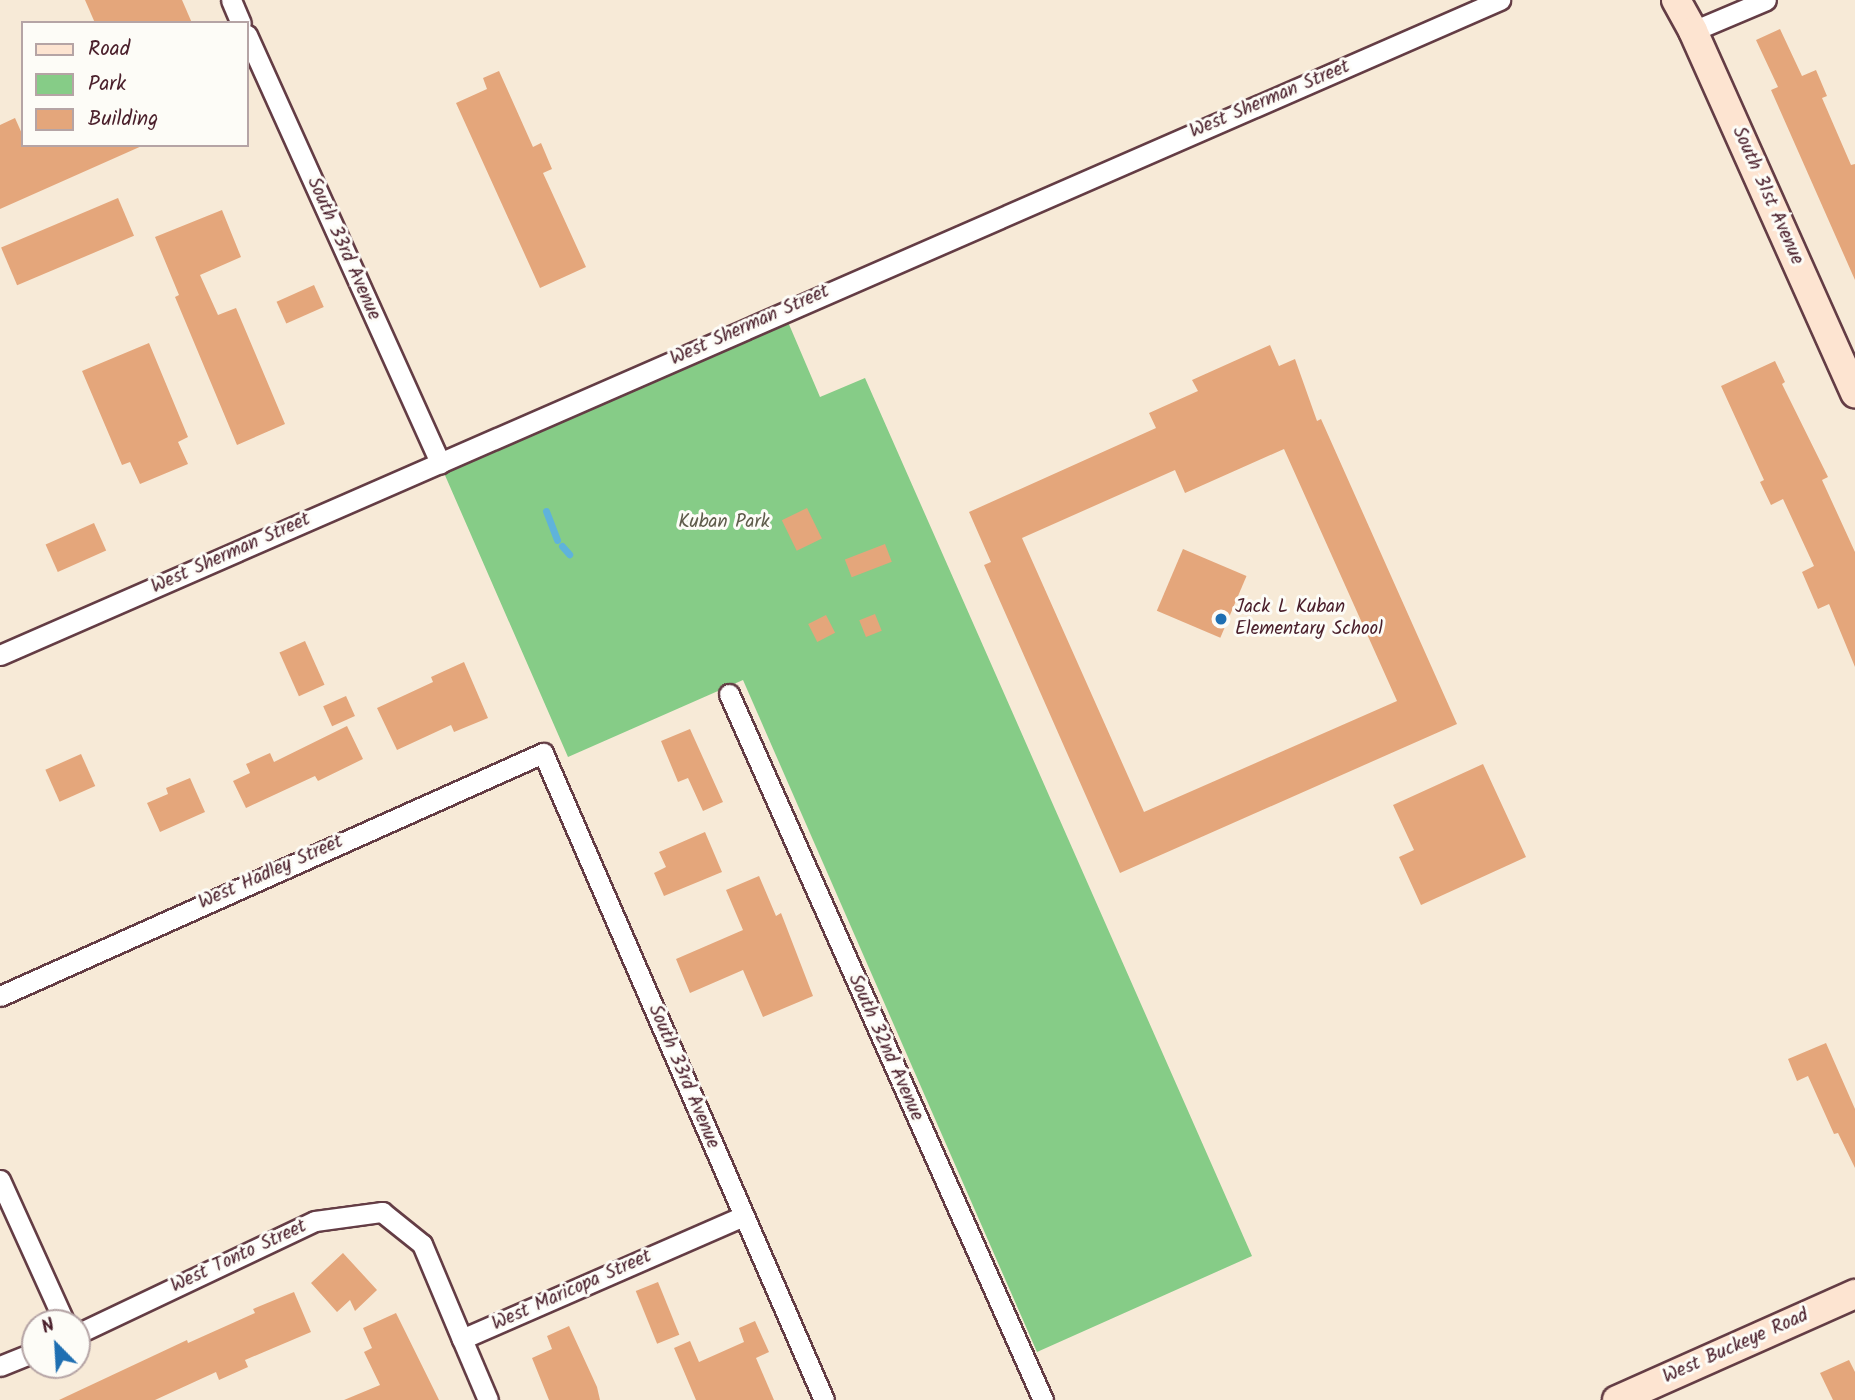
<!DOCTYPE html>
<html>
<head>
<meta charset="utf-8">
<style>
	body { margin:0 }
	#map { position:relative; width:1855px; height:1400px; overflow:hidden; background:#f7ead7; font-family:Kalam,sans-serif }
	div>[style] { position:absolute }
	.green>* { inset:0; background:#86cc87 }
	.stream>* { height:7px; margin:-3.5px; padding:0 3.5px; transform-origin:3.5px; border-radius:3.5px; background:#5fb3db }
	.building>* { inset:0; background:#e4a67b; transform-origin:0 0 }
	.roads { filter:drop-shadow(2px 0 #643d45) drop-shadow(-2px 0 #643d45) drop-shadow(0 2px #643d45) drop-shadow(0 -2px #643d45) }
	.street>* { height:19px; margin:-9.5px; padding:0 9.5px; transform-origin:9.5px; border-radius:9.5px; background:#fff }
	.secondary>* { height:28px; margin:-14px; padding:0 14px; transform-origin:14px; border-radius:14px; background:#fde4d1 }
	.dots>* { width:19px; height:19px; translate:-50% -50%; box-sizing:border-box; border:4px solid #fdfcf7; border-radius:50% }
	span { translate:-50% -50%; white-space:nowrap; text-align:center; line-height:1.15; -webkit-text-stroke:6px #fdfcf7; paint-order:stroke }
	.street-label { font-size:19px; color:#4a1f2b }
	.park-label { font-size:19px; color:#5f5c4b }
	.poi-label { font-size:19px; color:#4a1f2b }
	.left { translate:0 -50%; text-align:left }
	.legend { position:absolute; left:21px; top:21px; width:228px; height:126px; box-sizing:border-box; background:#fdfcf7; border:2px solid #b5a4a5; margin:0; padding:9px 12px; list-style:none; font-size:21px; color:#4a1f2b }
	.legend li { display:flex; align-items:center; gap:14px; height:35px }
	.legend b { width:35px; border:2px solid #b5a4a5 }
	.north { position:absolute; left:21px; top:1309px; width:70px; height:70px; box-sizing:border-box; background:#fdfcf7; border:2px solid #b5a4a5; border-radius:50%; rotate:336deg; font-size:19px; font-weight:700; line-height:28px; text-align:center; color:#4a1f2b }
	.north::after { content:''; display:block; margin:auto; width:24px; height:32px; background:#1f6fb2; clip-path:polygon(50% 0,100% 100%,50% 72%,0 100%) }
</style>
</head>
<body>
<div id="map">
	<div class="green">
		<i style="clip-path:polygon(788px 322px,820px 397px,865px 378px,1252px 1256px,1037px 1352px,743px 680px,568px 757px,444px 473px)"></i>
	</div>
	<div class="stream">
		<i style="left:546px;top:511px;width:31px;rotate:69deg"></i>
		<i style="left:562px;top:546px;width:11px;rotate:49deg"></i>
	</div>
	<div class="building">
		<i style="clip-path:polygon(85px 0,182px 0,192px 23px,95px 23px)"></i>
		<i style="clip-path:polygon(1780px 29px,1802px 76px,1816px 70px,1827px 96px,1822px 98px,1851px 165px,1855px 164px,1855px 280px,1771px 90px,1778px 87px,1756px 40px)"></i>
		<i style="clip-path:polygon(499px 71px,533px 147px,541px 143px,552px 169px,543px 173px,586px 267px,540px 288px,456px 103px,487px 89px,483px 78px)"></i>
		<i style="clip-path:polygon(15px 118px,23px 136px,23px 145px,144px 145px,0 209px,0 125px)"></i>
		<i style="left:118px;top:198px;width:41px;height:127px;rotate:67deg"></i>
		<i style="clip-path:polygon(222px 210px,241px 257px,200px 275px,218px 315px,236px 308px,285px 424px,237px 445px,188px 328px,175px 297px,179px 295px,155px 237px)"></i>
		<i style="left:314px;top:285px;width:24px;height:41px;rotate:66deg"></i>
		<i style="clip-path:polygon(149px 343px,188px 437px,178px 442px,188px 464px,140px 484px,130px 462px,122px 465px,82px 371px)"></i>
		<i style="clip-path:polygon(evenodd,1270px 345px,1279px 366px,1295px 359px,1317px 421px,1321px 419px,1457px 724px,1120px 873px,984px 565px,991px 562px,969px 512px,1156px 428px,1149px 413px,1198px 391px,1192px 380px,1270px 345px,1284px 449px,1397px 701px,1144px 812px,1022px 538px,1175px 470px,1185px 493px,1284px 449px)"></i>
		<i style="clip-path:polygon(1775px 361px,1785px 382px,1782px 384px,1828px 477px,1822px 480px,1855px 552px,1855px 667px,1829px 604px,1818px 609px,1802px 572px,1814px 566px,1783px 499px,1771px 505px,1760px 482px,1764px 480px,1721px 386px)"></i>
		<i style="left:807px;top:508px;width:34px;height:28px;rotate:64deg"></i>
		<i style="left:94px;top:523px;width:30px;height:53px;rotate:66deg"></i>
		<i style="left:885px;top:544px;width:19px;height:43px;rotate:69deg"></i>
		<i style="left:1183px;top:549px;width:69px;height:67px;rotate:23deg"></i>
		<i style="left:875px;top:614px;width:18px;height:17px;rotate:68deg"></i>
		<i style="left:826px;top:615px;width:20px;height:20px;rotate:63deg"></i>
		<i style="left:305px;top:641px;width:48px;height:28px;rotate:66deg"></i>
		<i style="clip-path:polygon(464px 662px,488px 718px,454px 732px,451px 725px,397px 750px,377px 708px,433px 682px,431px 677px)"></i>
		<i style="left:346px;top:696px;width:22px;height:25px;rotate:66deg"></i>
		<i style="clip-path:polygon(347px 726px,363px 759px,318px 781px,315px 776px,246px 808px,233px 781px,250px 773px,246px 764px,270px 753px,274px 762px)"></i>
		<i style="clip-path:polygon(690px 729px,723px 802px,703px 811px,688px 778px,678px 782px,661px 741px)"></i>
		<i style="left:81px;top:754px;width:35px;height:39px;rotate:66deg"></i>
		<i style="clip-path:polygon(1483px 764px,1526px 857px,1421px 905px,1399px 857px,1414px 850px,1393px 805px)"></i>
		<i style="clip-path:polygon(190px 778px,205px 812px,160px 832px,147px 803px,168px 794px,166px 788px)"></i>
		<i style="clip-path:polygon(705px 832px,722px 872px,664px 896px,654px 873px,666px 867px,659px 852px)"></i>
		<i style="clip-path:polygon(759px 876px,776px 916px,781px 913px,813px 996px,763px 1017px,743px 970px,690px 993px,676px 959px,743px 930px,726px 890px)"></i>
		<i style="clip-path:polygon(1826px 1043px,1855px 1109px,1855px 1168px,1838px 1133px,1834px 1134px,1808px 1076px,1797px 1081px,1788px 1059px)"></i>
		<i style="clip-path:polygon(343px 1253px,377px 1290px,355px 1311px,350px 1300px,337px 1312px,311px 1283px)"></i>
		<i style="left:658px;top:1282px;width:57px;height:24px;rotate:68deg"></i>
		<i style="clip-path:polygon(294px 1292px,311px 1332px,245px 1360px,248px 1367px,219px 1380px,216px 1372px,155px 1400px,59px 1400px,187px 1340px,188px 1343px,255px 1313px,253px 1309px)"></i>
		<i style="clip-path:polygon(396px 1313px,439px 1400px,344px 1400px,380px 1385px,364px 1352px,372px 1348px,363px 1328px)"></i>
		<i style="clip-path:polygon(755px 1321px,769px 1352px,756px 1358px,774px 1400px,696px 1400px,674px 1348px,690px 1341px,699px 1362px,744px 1342px,739px 1328px)"></i>
		<i style="clip-path:polygon(569px 1326px,597px 1387px,600px 1400px,549px 1400px,532px 1358px,552px 1349px,547px 1336px)"></i>
		<i style="clip-path:polygon(1849px 1360px,1855px 1372px,1855px 1400px,1833px 1400px,1820px 1373px)"></i>
	</div>
	<div class="roads">
		<div class="street">
			<i style="left:231px;top:0;width:25px;rotate:67deg"></i>
			<i style="left:1693px;top:31px;width:79px;rotate:-23deg"></i>
			<i style="left:247px;top:35px;width:470px;rotate:65.7deg"></i>
			<i style="left:0;top:655px;width:1637px;rotate:-23.59deg"></i>
			<i style="left:729px;top:694px;width:773px;rotate:66.02deg"></i>
			<i style="left:0;top:996px;width:595px;rotate:-24.11deg"></i>
			<i style="left:543px;top:753px;width:705px;rotate:66.52deg"></i>
			<i style="left:0;top:1180px;width:157px;rotate:65.6deg"></i>
			<i style="left:77px;top:1334px;width:263px;rotate:-25.4deg"></i>
			<i style="left:315px;top:1221px;width:68px;rotate:-7.7deg"></i>
			<i style="left:382px;top:1212px;width:51px;rotate:38.7deg"></i>
			<i style="left:422px;top:1244px;width:103px;rotate:67.2deg"></i>
			<i style="left:0;top:1366px;width:38px;rotate:-22deg"></i>
			<i style="left:488px;top:1400px;width:66px;rotate:-113.1deg"></i>
			<i style="left:462px;top:1339px;width:307px;rotate:-23.6deg"></i>
		</div>
		<div class="secondary">
			<i style="left:1676px;top:0;width:35px;rotate:61deg"></i>
			<i style="left:1693px;top:31px;width:397px;rotate:65.9deg"></i>
			<i style="left:1617px;top:1400px;width:261px;rotate:-24deg"></i>
		</div>
	</div>
	<div class="dots">
		<i style="left:1221px;top:619px;background:#1f6fb2"></i>
	</div>
	<div class="street-label">
		<span style="left:1270px;top:100px;rotate:-23deg">West Sherman Street</span>
		<span style="left:1767px;top:196px;rotate:66deg">South 31st Avenue</span>
		<span style="left:343px;top:249px;rotate:66deg">South 33rd Avenue</span>
		<span style="left:750px;top:326px;rotate:-24deg">West Sherman Street</span>
		<span style="left:231px;top:554px;rotate:-24deg">West Sherman Street</span>
		<span style="left:271px;top:873px;rotate:-24deg">West Hadley Street</span>
		<span style="left:885px;top:1048px;rotate:66deg">South 32nd Avenue</span>
		<span style="left:683px;top:1077px;rotate:67deg">South 33rd Avenue</span>
		<span style="left:239px;top:1257px;rotate:-25deg">West Tonto Street</span>
		<span style="left:572px;top:1291px;rotate:-24deg">West Maricopa Street</span>
		<span style="left:1736px;top:1347px;rotate:-24deg">West Buckeye Road</span>
	</div>
	<div class="park-label">
		<span style="left:724px;top:523px">Kuban Park</span>
	</div>
	<div class="poi-label">
		<span class="left" style="left:1235px;top:619px">Jack L Kuban<br>Elementary School</span>
	</div>
	<ul class="legend">
	<li><b style="height:9px;background:#fde4d1"></b>Road</li>
	<li><b style="height:19px;background:#86cc87"></b>Park</li>
	<li><b style="height:19px;background:#e4a67b"></b>Building</li>
	</ul>
	<div class="north">N</div>
</div>
</body>
</html>
